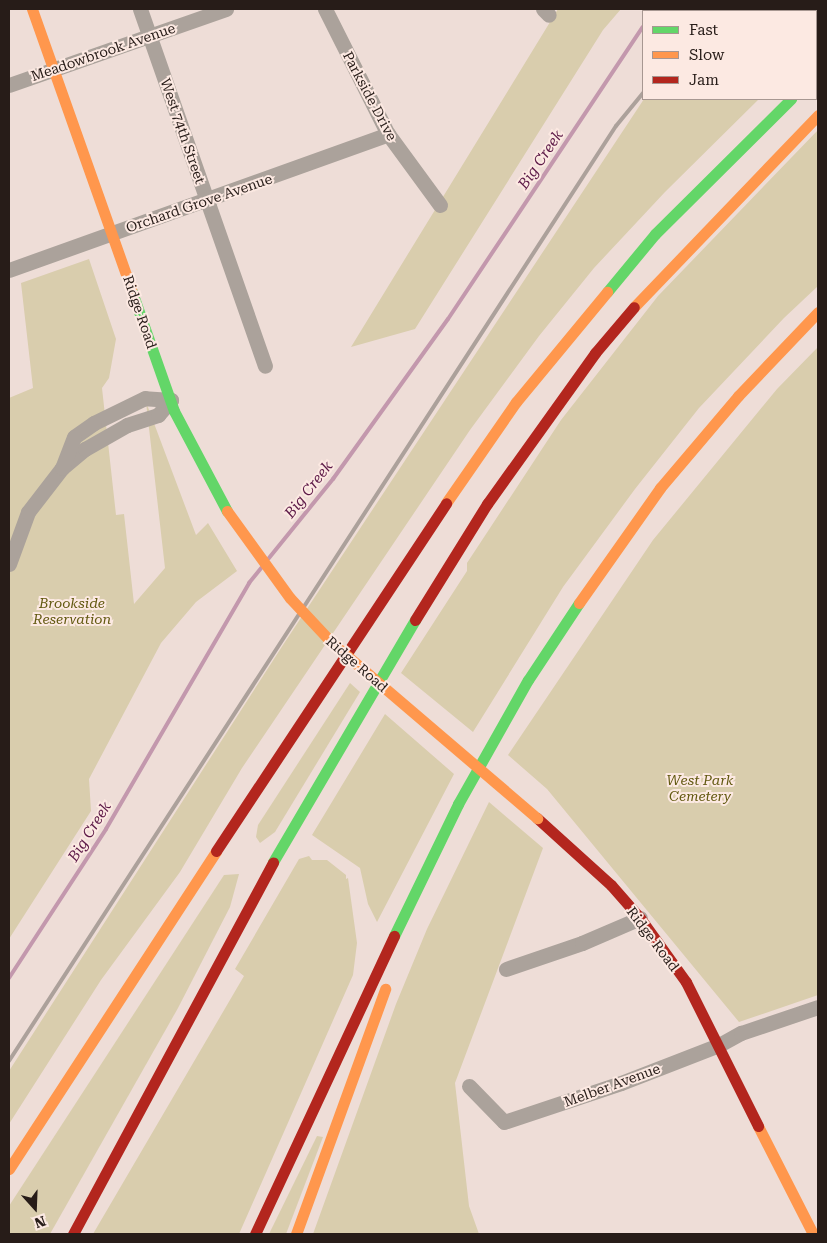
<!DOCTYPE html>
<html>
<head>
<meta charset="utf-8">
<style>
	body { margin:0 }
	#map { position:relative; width:827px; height:1243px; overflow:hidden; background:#eeddd7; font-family:"Roboto Serif",serif }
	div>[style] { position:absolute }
	.green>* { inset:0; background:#d9cdad }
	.stream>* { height:4px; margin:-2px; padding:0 2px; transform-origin:2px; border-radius:2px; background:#c398ad }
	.street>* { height:15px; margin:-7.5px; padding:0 7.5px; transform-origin:7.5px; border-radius:7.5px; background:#aba29b }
	.fast>* { height:11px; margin:-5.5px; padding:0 5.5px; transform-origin:5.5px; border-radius:5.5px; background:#63d668 }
	.slow>* { height:11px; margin:-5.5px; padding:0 5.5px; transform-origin:5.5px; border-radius:5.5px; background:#ff974d }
	.jam>* { height:11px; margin:-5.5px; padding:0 5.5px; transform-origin:5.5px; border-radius:5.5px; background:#b3261e }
	.rail>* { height:4px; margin:-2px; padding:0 2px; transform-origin:2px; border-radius:2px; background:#aca19b }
	.slow-bridge>* { height:11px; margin:-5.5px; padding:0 5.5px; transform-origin:5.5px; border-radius:5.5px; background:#ff974d }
	span { translate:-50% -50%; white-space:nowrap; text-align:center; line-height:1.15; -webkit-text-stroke:4px #fce9e2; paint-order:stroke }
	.street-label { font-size:14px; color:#271c18 }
	.park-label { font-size:14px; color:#625910; font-style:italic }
	.water-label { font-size:15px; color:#5c1947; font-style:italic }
	.frame { position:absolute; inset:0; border:10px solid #271c18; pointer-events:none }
	.legend { position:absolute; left:642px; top:10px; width:175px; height:90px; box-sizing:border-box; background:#fce9e2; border:1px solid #a79791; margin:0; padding:6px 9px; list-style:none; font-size:15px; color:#271c18 }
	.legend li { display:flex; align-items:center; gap:10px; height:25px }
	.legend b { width:25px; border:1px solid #a79791 }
	.north { position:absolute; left:10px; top:1183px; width:50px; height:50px; -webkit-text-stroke:4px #fce9e2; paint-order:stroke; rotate:160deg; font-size:14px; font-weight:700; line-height:20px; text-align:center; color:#271c18 }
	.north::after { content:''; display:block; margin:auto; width:18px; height:22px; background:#271c18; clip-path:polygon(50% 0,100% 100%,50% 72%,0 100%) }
</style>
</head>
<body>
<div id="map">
	<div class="green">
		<i style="clip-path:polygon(558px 9px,621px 9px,603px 30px,415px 329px,351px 347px)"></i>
		<i style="clip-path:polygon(725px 9px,818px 9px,818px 45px,816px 47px,816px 11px,722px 11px)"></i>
		<i style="clip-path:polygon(644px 99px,759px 99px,665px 192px,594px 268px,539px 336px,470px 430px,242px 768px,180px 872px,101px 980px,9px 1124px,9px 1071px,283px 645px)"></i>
		<i style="clip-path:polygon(818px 130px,818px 286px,784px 318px,699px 408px,635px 489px,563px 587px,473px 732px,401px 673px,467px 571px,467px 563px,561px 420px,658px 296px)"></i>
		<i style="clip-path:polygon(89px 259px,116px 339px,109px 378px,102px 388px,116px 515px,124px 514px,134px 604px,165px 568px,146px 402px,196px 535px,208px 523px,237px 571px,196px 602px,161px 643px,89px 779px,91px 811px,9px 939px,9px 398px,33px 388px,21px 283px)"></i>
		<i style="clip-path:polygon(818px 347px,818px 995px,739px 1022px,547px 789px,508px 755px,653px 540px,777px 389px)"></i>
		<i style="clip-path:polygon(350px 683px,360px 692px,275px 832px,260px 843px,256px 837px,258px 825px)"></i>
		<i style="clip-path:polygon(385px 714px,454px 774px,377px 922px,368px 904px,360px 868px,312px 835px)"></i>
		<i style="clip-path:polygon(489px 802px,543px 848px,455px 1083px,469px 1206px,479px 1234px,313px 1234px,396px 1004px,427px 929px)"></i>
		<i style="clip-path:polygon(309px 856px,312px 860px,327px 860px,346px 875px,346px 879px,348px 878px,357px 943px,353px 975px,239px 1234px,93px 1234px,244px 976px,235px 969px,299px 859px)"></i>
		<i style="clip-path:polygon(239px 874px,230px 907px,178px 1008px,50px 1234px,9px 1234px,9px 1206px,224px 875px)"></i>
		<i style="clip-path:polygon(317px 1136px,323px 1137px,286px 1234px,269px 1234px)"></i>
	</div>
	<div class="stream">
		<i style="left:657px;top:11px;width:3px;rotate:-45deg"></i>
		<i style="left:269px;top:558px;width:102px;rotate:-51deg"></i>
		<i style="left:333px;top:479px;width:197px;rotate:-54.3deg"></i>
		<i style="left:448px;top:319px;width:351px;rotate:-56.3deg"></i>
		<i style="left:9px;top:978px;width:178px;rotate:-56.9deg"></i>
		<i style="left:106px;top:829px;width:285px;rotate:-59.8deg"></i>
		<i style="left:249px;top:583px;width:19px;rotate:-51deg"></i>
	</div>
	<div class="street">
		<i style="left:140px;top:9px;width:378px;rotate:70.7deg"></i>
		<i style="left:325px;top:9px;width:140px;rotate:63.3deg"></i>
		<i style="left:388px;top:134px;width:88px;rotate:53.8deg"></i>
		<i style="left:543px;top:9px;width:8px;rotate:45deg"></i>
		<i style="left:9px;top:85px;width:230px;rotate:-19.3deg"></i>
		<i style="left:9px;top:270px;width:403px;rotate:-19.7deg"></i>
		<i style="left:9px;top:564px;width:55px;rotate:-69.9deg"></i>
		<i style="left:28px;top:512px;width:56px;rotate:-52.3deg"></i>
		<i style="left:62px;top:468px;width:30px;rotate:-40deg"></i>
		<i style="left:85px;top:449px;width:48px;rotate:-29.7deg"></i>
		<i style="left:127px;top:425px;width:33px;rotate:-18deg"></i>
		<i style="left:158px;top:415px;width:20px;rotate:-49deg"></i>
		<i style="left:171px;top:400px;width:26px;rotate:-176deg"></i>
		<i style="left:145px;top:398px;width:57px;rotate:153.9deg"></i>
		<i style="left:94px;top:423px;width:24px;rotate:145deg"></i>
		<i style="left:74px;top:437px;width:33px;rotate:111deg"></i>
		<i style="left:506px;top:969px;width:80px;rotate:-18.9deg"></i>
		<i style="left:582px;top:943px;width:63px;rotate:-23.3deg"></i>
		<i style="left:469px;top:1086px;width:50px;rotate:45.8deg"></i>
		<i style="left:504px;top:1122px;width:123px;rotate:-18.4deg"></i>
		<i style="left:621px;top:1083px;width:105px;rotate:-21.2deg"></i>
		<i style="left:719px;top:1045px;width:25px;rotate:-29deg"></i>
		<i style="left:741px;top:1033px;width:81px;rotate:-18.7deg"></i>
	</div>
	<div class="fast">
		<i style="left:131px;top:289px;width:129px;rotate:70.6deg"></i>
		<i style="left:174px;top:411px;width:113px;rotate:62.1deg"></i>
		<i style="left:607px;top:292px;width:75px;rotate:-50.4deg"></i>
		<i style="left:655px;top:234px;width:192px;rotate:-44.8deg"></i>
		<i style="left:273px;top:862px;width:281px;rotate:-59.6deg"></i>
		<i style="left:394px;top:936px;width:147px;rotate:-64.1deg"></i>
		<i style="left:458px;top:804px;width:142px;rotate:-60.6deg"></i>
		<i style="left:528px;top:680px;width:92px;rotate:-56.5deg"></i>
	</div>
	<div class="slow">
		<i style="left:32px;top:9px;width:297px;rotate:70.5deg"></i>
		<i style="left:816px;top:76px;width:3px;rotate:-45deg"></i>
		<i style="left:634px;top:307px;width:266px;rotate:-46.2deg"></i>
		<i style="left:446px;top:503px;width:123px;rotate:-55.3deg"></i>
		<i style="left:516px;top:402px;width:143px;rotate:-50.4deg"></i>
		<i style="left:579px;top:603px;width:141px;rotate:-54.8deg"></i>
		<i style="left:660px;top:488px;width:121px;rotate:-49.7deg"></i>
		<i style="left:738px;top:396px;width:116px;rotate:-46.4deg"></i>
		<i style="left:758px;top:1126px;width:121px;rotate:63deg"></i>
		<i style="left:9px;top:1169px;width:379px;rotate:-56.9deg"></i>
		<i style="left:296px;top:1234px;width:261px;rotate:-70deg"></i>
	</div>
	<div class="jam">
		<i style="left:415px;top:620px;width:137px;rotate:-58.2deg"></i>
		<i style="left:487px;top:504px;width:186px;rotate:-54.4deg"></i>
		<i style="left:595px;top:353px;width:60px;rotate:-49.7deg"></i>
		<i style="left:537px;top:818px;width:100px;rotate:42.2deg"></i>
		<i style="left:611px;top:885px;width:44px;rotate:48.7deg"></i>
		<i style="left:640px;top:918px;width:79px;rotate:54.3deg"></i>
		<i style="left:686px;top:982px;width:161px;rotate:63.4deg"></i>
		<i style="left:216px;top:851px;width:417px;rotate:-56.5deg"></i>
		<i style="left:73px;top:1234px;width:422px;rotate:-61.7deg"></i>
		<i style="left:255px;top:1234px;width:329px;rotate:-65deg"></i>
	</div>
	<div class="rail">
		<i style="left:715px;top:11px;width:3px;rotate:-45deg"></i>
		<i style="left:9px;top:1061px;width:1115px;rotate:-57.01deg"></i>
		<i style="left:616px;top:126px;width:43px;rotate:-50.7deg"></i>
	</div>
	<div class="slow-bridge">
		<i style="left:227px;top:511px;width:107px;rotate:54.1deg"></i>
		<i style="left:290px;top:598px;width:62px;rotate:47deg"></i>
		<i style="left:332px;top:643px;width:270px;rotate:40.5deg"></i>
	</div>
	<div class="street-label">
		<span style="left:103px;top:52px;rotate:-19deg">Meadowbrook Avenue</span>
		<span style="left:370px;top:96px;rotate:62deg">Parkside Drive</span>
		<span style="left:183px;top:131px;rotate:71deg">West 74th Street</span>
		<span style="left:199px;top:203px;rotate:-19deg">Orchard Grove Avenue</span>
		<span style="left:140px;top:312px;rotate:71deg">Ridge Road</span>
		<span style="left:357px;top:664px;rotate:41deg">Ridge Road</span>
		<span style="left:653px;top:939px;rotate:53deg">Ridge Road</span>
		<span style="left:612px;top:1085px;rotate:-20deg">Melber Avenue</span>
	</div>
	<div class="park-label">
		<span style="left:72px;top:611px">Brookside<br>Reservation</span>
		<span style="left:700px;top:788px">West Park<br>Cemetery</span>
	</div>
	<div class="water-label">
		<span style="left:541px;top:160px;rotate:-56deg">Big Creek</span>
		<span style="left:309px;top:490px;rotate:-52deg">Big Creek</span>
		<span style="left:90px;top:832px;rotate:-58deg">Big Creek</span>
	</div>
	<div class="frame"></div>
	<ul class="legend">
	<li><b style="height:6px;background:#63d668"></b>Fast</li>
	<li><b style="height:6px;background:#ff974d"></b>Slow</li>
	<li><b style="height:6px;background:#b3261e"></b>Jam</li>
	</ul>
	<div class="north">N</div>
</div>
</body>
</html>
